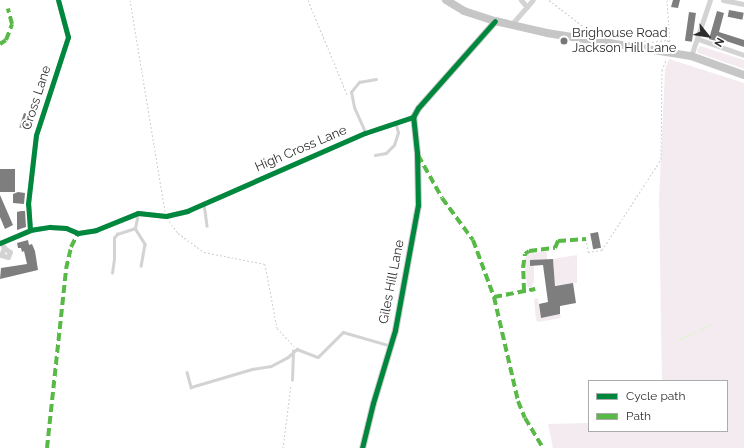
<!DOCTYPE html>
<html>
<head>
<meta charset="utf-8">
<style>
	body { margin:0 }
	#map { position:relative; width:744px; height:448px; overflow:hidden; background:#fff; font-family:Raleway,sans-serif }
	div>[style] { position:absolute }
	.green>* { inset:0; background:#f4ebf0 }
	.stream>* { height:2px; margin:-1px; padding:0 1px; transform-origin:1px; border-radius:1px; background:#e7f1d8 }
	.building>* { inset:0; background:#7e7e7e; transform-origin:0 0 }
	.path>* { height:1px; margin-top:-0.5px; transform-origin:0; background:repeating-linear-gradient(90deg,#cfcfcf 0 2px,transparent 0 4px) }
	.lane>* { height:2.5px; margin:-1.25px; padding:0 1.25px; transform-origin:1.25px; border-radius:1.25px; background:#d3d3d3 }
	.street>* { height:5px; margin:-2.5px; padding:0 2.5px; transform-origin:2.5px; border-radius:2.5px; background:#d3d3d3 }
	.secondary>* { height:7px; margin:-3.5px; padding:0 3.5px; transform-origin:3.5px; border-radius:3.5px; background:#ccc }
	.primary>* { height:8px; margin:-4px; padding:0 4px; transform-origin:4px; border-radius:4px; background:#c6c6c6 }
	.quiet>* { height:4px; margin-top:-2px; transform-origin:0; background:repeating-linear-gradient(90deg,#58b947 0 8px,transparent 0 12px) }
	.cycleway>* { height:5px; margin:-2.5px; padding:0 2.5px; transform-origin:2.5px; border-radius:2.5px; background:#00873e }
	.dots>* { width:11px; height:11px; translate:-50% -50%; box-sizing:border-box; border:2px solid #fff; border-radius:50% }
	span { translate:-50% -50%; white-space:nowrap; text-align:center; line-height:1.15; -webkit-text-stroke:4px #fff; paint-order:stroke }
	.poi-label { font-size:13px; color:#2e2e2e }
	.left { translate:0 -50%; text-align:left }
	.street-label { font-size:13px; color:#2e2e2e }
	.legend { position:absolute; left:588px; top:380px; width:140px; height:52px; box-sizing:border-box; background:#fff; border:1px solid #ababab; margin:0; padding:5px 7px; list-style:none; font-size:12px; color:#2e2e2e }
	.legend li { display:flex; align-items:center; gap:8px; height:20px }
	.legend b { width:20px; border:1px solid #ababab }
	.north { position:absolute; left:688px; top:16px; width:40px; height:40px; -webkit-text-stroke:3px #fff; paint-order:stroke; rotate:120deg; font-size:11px; font-weight:700; line-height:16px; text-align:center; color:#2e2e2e }
	.north::after { content:''; display:block; margin:auto; width:14px; height:18px; background:#2e2e2e; clip-path:polygon(50% 0,100% 100%,50% 72%,0 100%) }
</style>
</head>
<body>
<div id="map">
	<div class="green">
		<i style="clip-path:polygon(700px 46px,744px 60px,744px 69px,698px 53px,697px 50px)"></i>
		<i style="clip-path:polygon(669px 59px,744px 83px,744px 448px,553px 448px,548px 424px,589px 423px,589px 431px,727px 431px,727px 381px,662px 381px,659px 200px,665px 69px)"></i>
		<i style="clip-path:polygon(531px 252px,547px 252px,547px 259px,530px 261px,530px 266px,534px 265px,534px 282px,531px 287px,527px 287px,524px 259px,528px 254px)"></i>
		<i style="clip-path:polygon(577px 255px,577px 283px,555px 285px,553px 259px)"></i>
		<i style="clip-path:polygon(538px 298px,541px 318px,560px 314px,561px 318px,538px 322px,536px 320px,534px 299px)"></i>
	</div>
	<div class="stream">
		<i style="left:700px;top:331px;width:13px;rotate:-29deg"></i>
		<i style="left:679px;top:340px;width:17px;rotate:-25deg"></i>
	</div>
	<div class="building">
		<i style="clip-path:polygon(673px 0,680px 0,678px 8px,671px 7px)"></i>
		<i style="left:729px;top:10px;width:15px;height:7px;rotate:11deg"></i>
		<i style="clip-path:polygon(717px 11px,724px 13px,719px 32px,744px 40px,744px 47px,717px 38px,716px 41px,709px 39px)"></i>
		<i style="left:689px;top:12px;width:7px;height:29px;rotate:8deg"></i>
		<i style="left:24px;top:113px;width:9px;height:15px;rotate:18deg"></i>
		<i style="left:0;top:169px;width:15px;height:23px"></i>
		<i style="clip-path:polygon(18px 192px,25px 193px,24px 204px,13px 203px,13px 194px)"></i>
		<i style="clip-path:polygon(0 195px,13px 225px,5px 229px,0 217px)"></i>
		<i style="clip-path:polygon(21px 211px,25px 211px,26px 227px,17px 230px,17px 212px)"></i>
		<i style="left:598px;top:232px;width:16px;height:8px;rotate:79deg"></i>
		<i style="clip-path:polygon(28px 240px,29px 245px,32px 244px,35px 251px,38px 270px,0 279px,1px 268px,27px 264px,24px 251px,22px 252px,21px 248px,18px 248px,17px 243px)"></i>
		<i style="clip-path:polygon(553px 259px,555px 286px,573px 283px,576px 303px,560px 306px,560px 314px,541px 318px,539px 304px,548px 302px,543px 265px,530px 266px,530px 260px)"></i>
	</div>
	<div class="path">
		<i style="left:130px;top:0;width:214px;rotate:80.6deg"></i>
		<i style="left:308px;top:0;width:102px;rotate:67.5deg"></i>
		<i style="left:549px;top:0;width:54px;rotate:37.5deg"></i>
		<i style="left:667px;top:0;width:45px;rotate:86.2deg"></i>
		<i style="left:640px;top:40px;width:12px;rotate:9deg"></i>
		<i style="left:652px;top:42px;width:15px;rotate:-8deg"></i>
		<i style="left:667px;top:40px;width:5px;rotate:37deg"></i>
		<i style="left:169px;top:221px;width:15px;rotate:53deg"></i>
		<i style="left:178px;top:233px;width:32px;rotate:36deg"></i>
		<i style="left:204px;top:252px;width:62px;rotate:11.1deg"></i>
		<i style="left:265px;top:264px;width:65px;rotate:79.4deg"></i>
		<i style="left:277px;top:328px;width:25px;rotate:47deg"></i>
		<i style="left:586px;top:239px;width:13px;rotate:81deg"></i>
		<i style="left:588px;top:252px;width:14px;rotate:-8deg"></i>
		<i style="left:602px;top:250px;width:108px;rotate:-57deg"></i>
		<i style="left:661px;top:159px;width:89px;rotate:-89.4deg"></i>
		<i style="left:662px;top:70px;width:11px;rotate:-68deg"></i>
		<i style="left:283px;top:448px;width:64px;rotate:-82.8deg"></i>
	</div>
	<div class="lane">
		<i style="left:365px;top:132px;width:27px;rotate:-114deg"></i>
		<i style="left:354px;top:107px;width:15px;rotate:-101deg"></i>
		<i style="left:351px;top:92px;width:13px;rotate:-51deg"></i>
		<i style="left:359px;top:82px;width:17px;rotate:-10deg"></i>
		<i style="left:375px;top:155px;width:11px;rotate:-10deg"></i>
		<i style="left:386px;top:153px;width:11px;rotate:-45deg"></i>
		<i style="left:394px;top:145px;width:13px;rotate:-72deg"></i>
		<i style="left:398px;top:133px;width:9px;rotate:-103deg"></i>
		<i style="left:204px;top:204px;width:22px;rotate:82deg"></i>
		<i style="left:135px;top:228px;width:19px;rotate:58deg"></i>
		<i style="left:145px;top:244px;width:22px;rotate:100deg"></i>
		<i style="left:112px;top:273px;width:15px;rotate:-82deg"></i>
		<i style="left:114px;top:258px;width:20px;rotate:-90deg"></i>
		<i style="left:114px;top:238px;width:5px;rotate:-53deg"></i>
		<i style="left:117px;top:234px;width:19px;rotate:-18deg"></i>
		<i style="left:135px;top:228px;width:14px;rotate:-78deg"></i>
		<i style="left:187px;top:372px;width:16px;rotate:75deg"></i>
		<i style="left:191px;top:387px;width:64px;rotate:-16.4deg"></i>
		<i style="left:252px;top:369px;width:19px;rotate:-9deg"></i>
		<i style="left:271px;top:366px;width:19px;rotate:-28deg"></i>
		<i style="left:288px;top:357px;width:12px;rotate:-42deg"></i>
		<i style="left:297px;top:349px;width:22px;rotate:21deg"></i>
		<i style="left:318px;top:357px;width:35px;rotate:-45deg"></i>
		<i style="left:343px;top:332px;width:47px;rotate:16.1deg"></i>
		<i style="left:292px;top:380px;width:29px;rotate:-88deg"></i>
	</div>
	<div class="street">
		<i style="left:521px;top:0;width:9px;rotate:49deg"></i>
		<i style="left:723px;top:0;width:21px;rotate:11deg"></i>
		<i style="left:511px;top:25px;width:33px;rotate:-49deg"></i>
		<i style="left:698px;top:39px;width:49px;rotate:19.2deg"></i>
		<i style="left:691px;top:56px;width:59px;rotate:-71.3deg"></i>
		<i style="left:30px;top:230px;width:26px;rotate:-94deg"></i>
		<i style="left:28px;top:204px;width:69px;rotate:-83.4deg"></i>
		<i style="left:36px;top:135px;width:103px;rotate:-71.9deg"></i>
		<i style="left:68px;top:37px;width:38px;rotate:-105deg"></i>
		<i style="left:1px;top:242px;width:7px;rotate:63deg"></i>
		<i style="left:4px;top:248px;width:7px;rotate:34deg"></i>
		<i style="left:10px;top:252px;width:5px;rotate:112deg"></i>
		<i style="left:8px;top:257px;width:7px;rotate:-164deg"></i>
		<i style="left:1px;top:255px;width:8px;rotate:-67deg"></i>
		<i style="left:0;top:243px;width:33px;rotate:-23deg"></i>
		<i style="left:30px;top:230px;width:20px;rotate:-9deg"></i>
		<i style="left:50px;top:227px;width:16px;rotate:4deg"></i>
		<i style="left:66px;top:228px;width:13px;rotate:23deg"></i>
		<i style="left:78px;top:233px;width:18px;rotate:-9deg"></i>
		<i style="left:96px;top:230px;width:45px;rotate:-22deg"></i>
		<i style="left:138px;top:213px;width:28px;rotate:6deg"></i>
		<i style="left:166px;top:216px;width:22px;rotate:-13deg"></i>
		<i style="left:187px;top:211px;width:194px;rotate:-23.7deg"></i>
		<i style="left:365px;top:133px;width:51px;rotate:-18.4deg"></i>
	</div>
	<div class="secondary">
		<i style="left:362px;top:448px;width:46px;rotate:-76.3deg"></i>
		<i style="left:373px;top:403px;width:76px;rotate:-73.2deg"></i>
		<i style="left:395px;top:330px;width:127px;rotate:-79.6deg"></i>
		<i style="left:418px;top:205px;width:52px;rotate:-91.1deg"></i>
		<i style="left:417px;top:153px;width:36px;rotate:-96deg"></i>
		<i style="left:413px;top:117px;width:10px;rotate:-61deg"></i>
		<i style="left:418px;top:108px;width:116px;rotate:-48.5deg"></i>
	</div>
	<div class="primary">
		<i style="left:446px;top:0;width:21px;rotate:31deg"></i>
		<i style="left:464px;top:11px;width:33px;rotate:18deg"></i>
		<i style="left:495px;top:21px;width:53px;rotate:13deg"></i>
		<i style="left:547px;top:33px;width:146px;rotate:9.1deg"></i>
		<i style="left:691px;top:56px;width:56px;rotate:19.7deg"></i>
	</div>
	<div class="quiet">
		<i style="left:0;top:44px;width:7px;rotate:-34deg"></i>
		<i style="left:6px;top:40px;width:17px;rotate:-69deg"></i>
		<i style="left:12px;top:24px;width:16px;rotate:-105deg"></i>
		<i style="left:418px;top:155px;width:49px;rotate:60.8deg"></i>
		<i style="left:442px;top:198px;width:52px;rotate:53.6deg"></i>
		<i style="left:473px;top:240px;width:61px;rotate:69.8deg"></i>
		<i style="left:494px;top:297px;width:107px;rotate:77deg"></i>
		<i style="left:518px;top:401px;width:18px;rotate:68deg"></i>
		<i style="left:525px;top:418px;width:35px;rotate:59deg"></i>
		<i style="left:524px;top:291px;width:23px;rotate:-92deg"></i>
		<i style="left:523px;top:268px;width:14px;rotate:-82deg"></i>
		<i style="left:525px;top:254px;width:5px;rotate:-37deg"></i>
		<i style="left:529px;top:251px;width:26px;rotate:-7deg"></i>
		<i style="left:555px;top:248px;width:8px;rotate:-67deg"></i>
		<i style="left:558px;top:241px;width:28px;rotate:-4deg"></i>
		<i style="left:494px;top:297px;width:42px;rotate:-11deg"></i>
		<i style="left:47px;top:448px;width:180px;rotate:-83.9deg"></i>
		<i style="left:66px;top:269px;width:23px;rotate:-77deg"></i>
		<i style="left:71px;top:247px;width:16px;rotate:-63deg"></i>
	</div>
	<div class="cycleway">
		<i style="left:30px;top:230px;width:26px;rotate:-94deg"></i>
		<i style="left:28px;top:204px;width:69px;rotate:-83.4deg"></i>
		<i style="left:36px;top:135px;width:103px;rotate:-71.9deg"></i>
		<i style="left:68px;top:37px;width:38px;rotate:-105deg"></i>
		<i style="left:0;top:243px;width:33px;rotate:-23deg"></i>
		<i style="left:30px;top:230px;width:20px;rotate:-9deg"></i>
		<i style="left:50px;top:227px;width:16px;rotate:4deg"></i>
		<i style="left:66px;top:228px;width:13px;rotate:23deg"></i>
		<i style="left:78px;top:233px;width:18px;rotate:-9deg"></i>
		<i style="left:96px;top:230px;width:45px;rotate:-22deg"></i>
		<i style="left:138px;top:213px;width:28px;rotate:6deg"></i>
		<i style="left:166px;top:216px;width:22px;rotate:-13deg"></i>
		<i style="left:187px;top:211px;width:194px;rotate:-23.7deg"></i>
		<i style="left:365px;top:133px;width:51px;rotate:-18.4deg"></i>
		<i style="left:413px;top:117px;width:10px;rotate:-61deg"></i>
		<i style="left:418px;top:108px;width:116px;rotate:-48.5deg"></i>
		<i style="left:362px;top:448px;width:46px;rotate:-76.3deg"></i>
		<i style="left:373px;top:403px;width:76px;rotate:-73.2deg"></i>
		<i style="left:395px;top:330px;width:127px;rotate:-79.6deg"></i>
		<i style="left:418px;top:205px;width:52px;rotate:-91.1deg"></i>
		<i style="left:417px;top:153px;width:36px;rotate:-96deg"></i>
	</div>
	<div class="dots">
		<i style="left:564px;top:41px;background:#777"></i>
	</div>
	<div class="poi-label">
		<span class="left" style="left:572px;top:41px">Brighouse Road<br>Jackson Hill Lane</span>
	</div>
	<div class="street-label">
		<span style="left:37px;top:98px;rotate:-72deg">Cross Lane</span>
		<span style="left:301px;top:149px;rotate:-23deg">High Cross Lane</span>
		<span style="left:392px;top:282px;rotate:-79deg">Giles Hill Lane</span>
	</div>
	<ul class="legend">
	<li><b style="height:5px;background:#00873e"></b>Cycle path</li>
	<li><b style="height:5px;background:#58b947"></b>Path</li>
	</ul>
	<div class="north">N</div>
</div>
</body>
</html>
